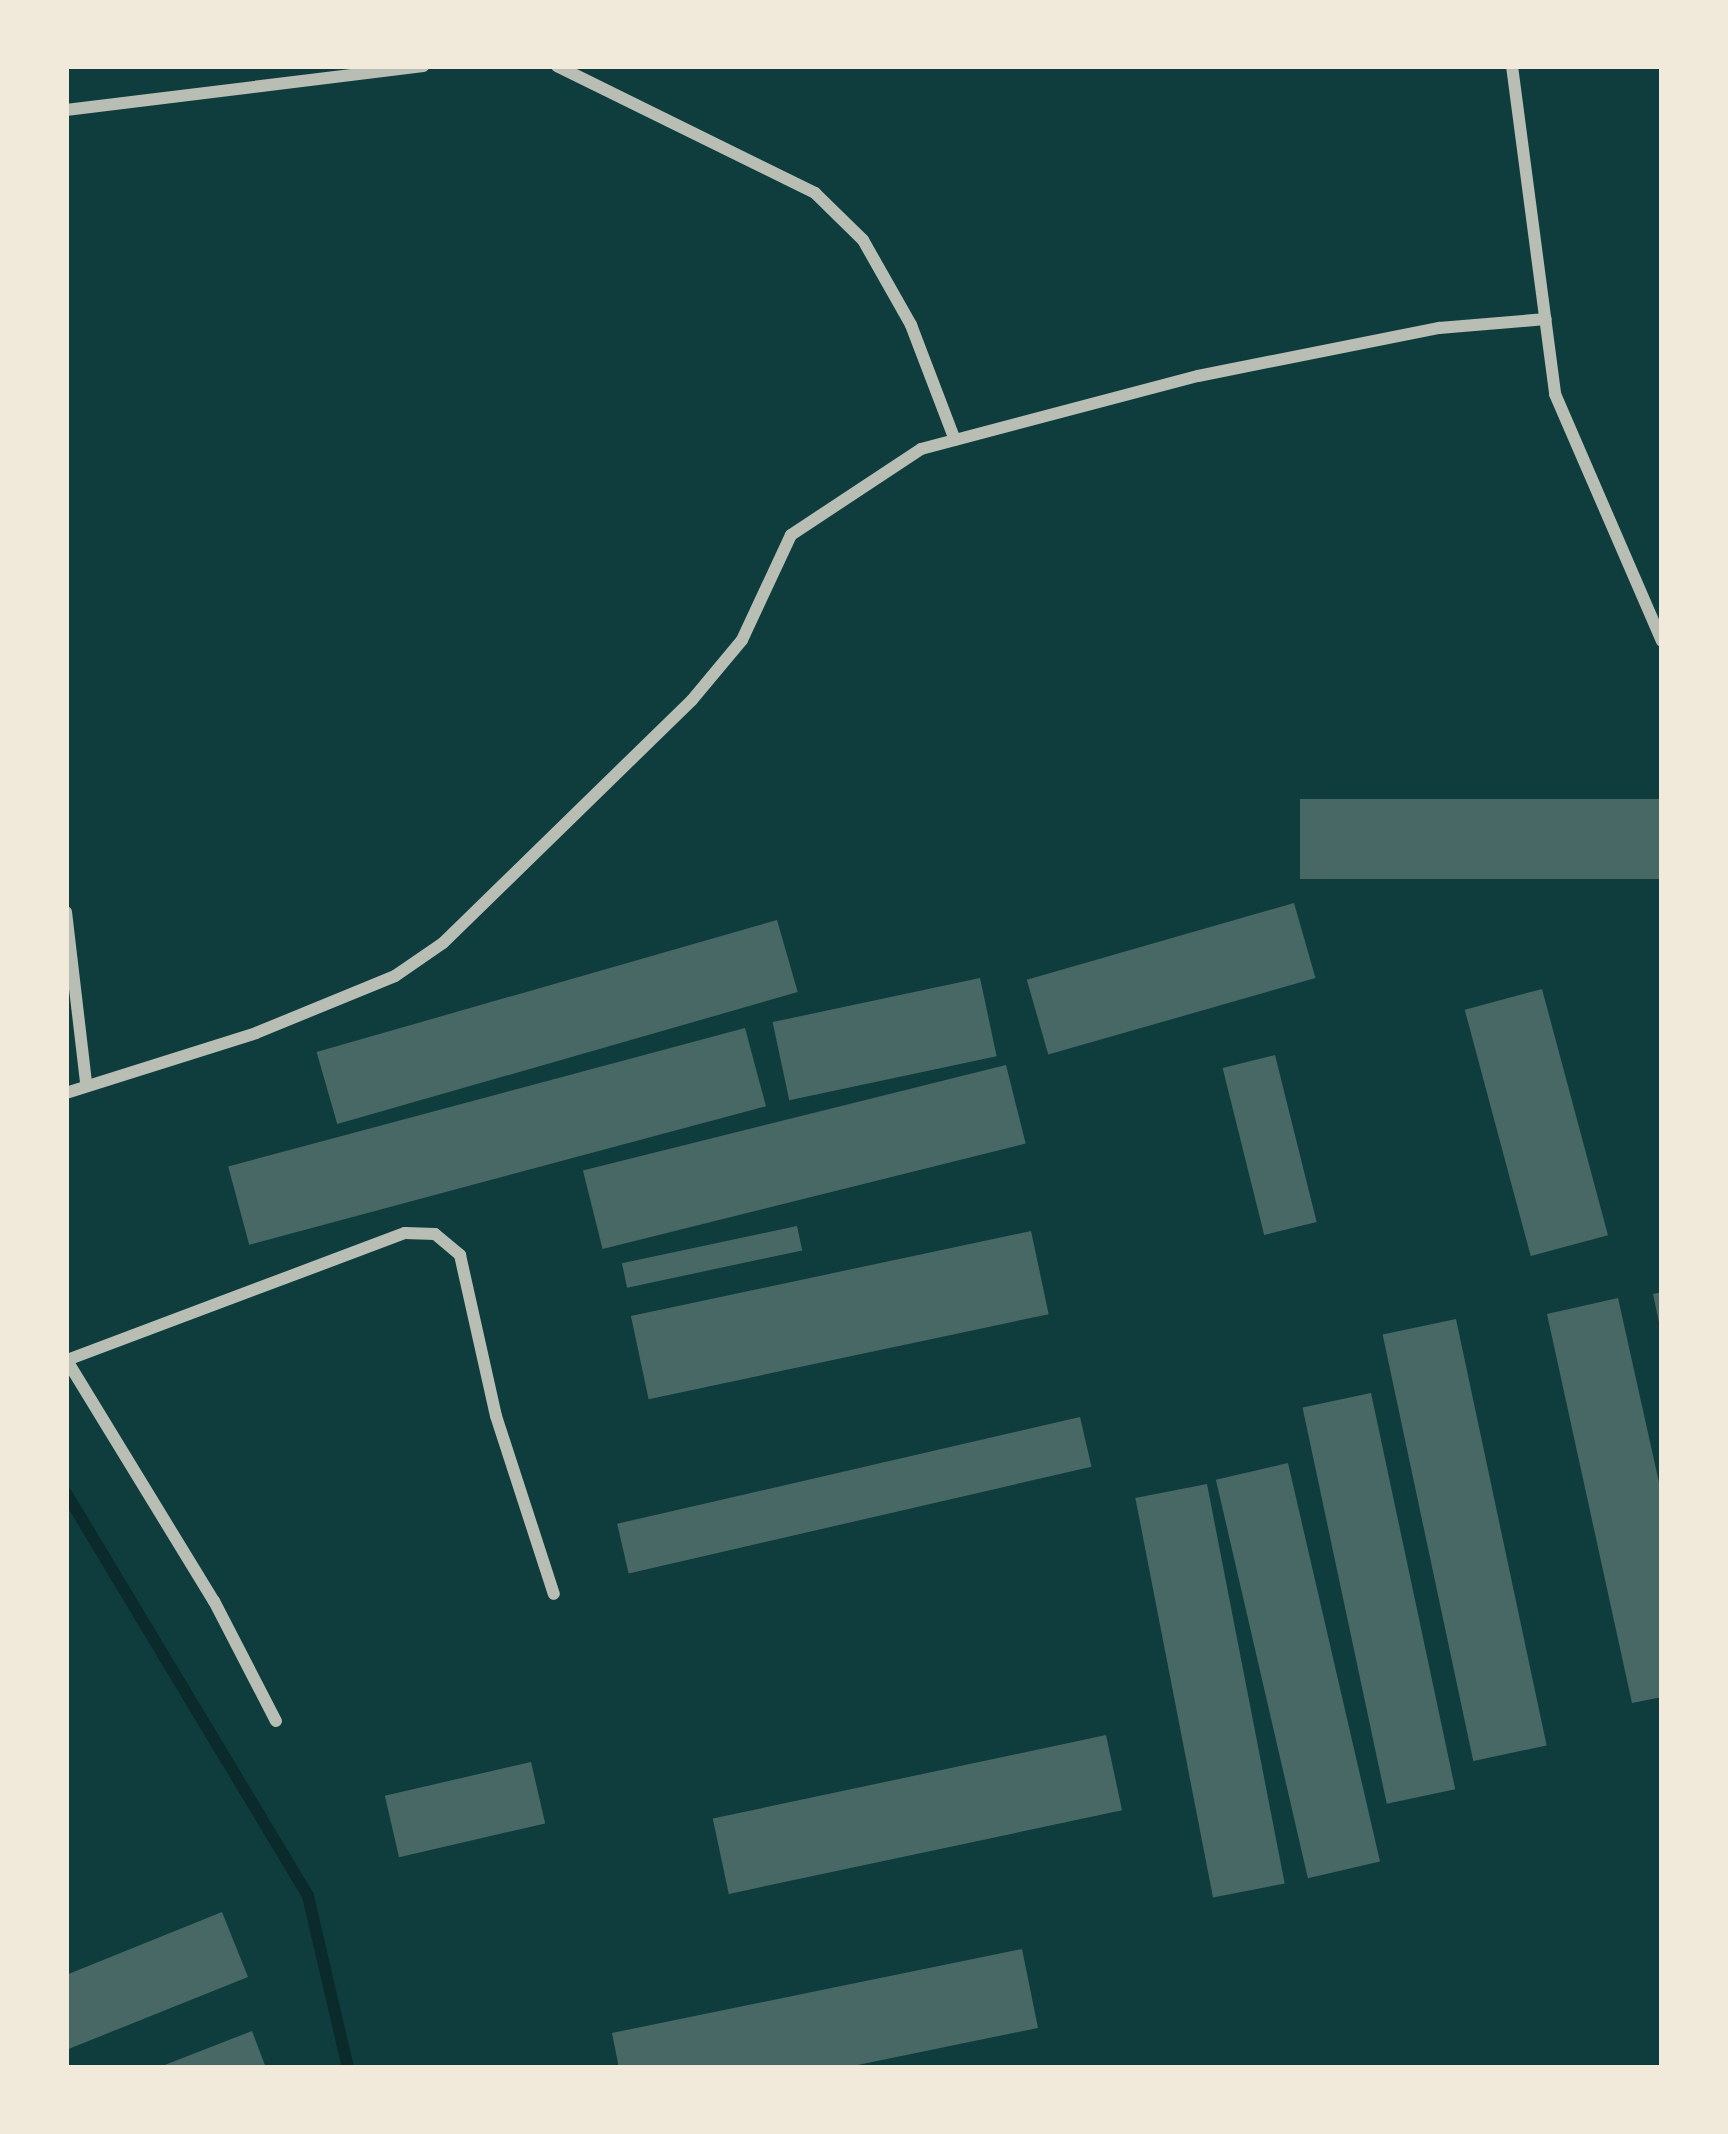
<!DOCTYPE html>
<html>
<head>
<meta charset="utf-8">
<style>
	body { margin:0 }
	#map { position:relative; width:1728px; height:2134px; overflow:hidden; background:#0f3d3e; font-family:Ubuntu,sans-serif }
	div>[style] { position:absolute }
	.stream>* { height:12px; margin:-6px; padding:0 6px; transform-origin:6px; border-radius:6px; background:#0a2a2b }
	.building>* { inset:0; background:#486865; transform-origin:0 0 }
	.minor>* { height:12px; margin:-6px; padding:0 6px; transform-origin:6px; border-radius:6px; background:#b8beb3 }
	span { translate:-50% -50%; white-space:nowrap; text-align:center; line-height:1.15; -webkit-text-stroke:9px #f1e9da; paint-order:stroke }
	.frame { position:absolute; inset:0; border:69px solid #f1e9da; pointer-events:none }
</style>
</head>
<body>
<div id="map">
	<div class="stream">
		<i style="left:66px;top:1493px;width:470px;rotate:59deg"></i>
		<i style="left:308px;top:1896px;width:177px;rotate:76.9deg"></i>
	</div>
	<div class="building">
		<i style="left:1662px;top:799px;width:80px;height:362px;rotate:90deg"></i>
		<i style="left:1294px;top:903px;width:78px;height:278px;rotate:74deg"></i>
		<i style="left:777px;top:920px;width:75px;height:479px;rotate:74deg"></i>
		<i style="left:980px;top:978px;width:80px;height:212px;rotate:78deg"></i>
		<i style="left:1542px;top:989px;width:255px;height:80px;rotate:75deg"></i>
		<i style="left:745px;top:1028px;width:81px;height:535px;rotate:75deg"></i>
		<i style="left:1275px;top:1055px;width:172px;height:54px;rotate:76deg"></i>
		<i style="left:1006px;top:1065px;width:81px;height:436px;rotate:76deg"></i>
		<i style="left:797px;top:1226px;width:25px;height:179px;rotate:78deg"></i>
		<i style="left:1031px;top:1231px;width:85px;height:409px;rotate:78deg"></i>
		<i style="clip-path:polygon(1662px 1292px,1662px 1327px,1660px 1327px,1653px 1294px)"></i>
		<i style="clip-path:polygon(1618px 1298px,1662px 1496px,1662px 1697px,1632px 1703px,1547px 1314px)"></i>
		<i style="left:1456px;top:1319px;width:436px;height:75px;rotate:78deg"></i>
		<i style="left:1371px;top:1393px;width:405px;height:70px;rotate:78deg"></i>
		<i style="left:1080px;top:1417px;width:51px;height:475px;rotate:77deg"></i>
		<i style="left:1288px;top:1463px;width:409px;height:74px;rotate:77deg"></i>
		<i style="left:1207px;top:1484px;width:407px;height:73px;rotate:79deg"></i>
		<i style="left:1106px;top:1735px;width:77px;height:402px;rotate:78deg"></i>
		<i style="left:531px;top:1762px;width:63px;height:150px;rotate:77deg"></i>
		<i style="clip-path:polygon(222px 1912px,248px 1977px,66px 2050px,66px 1975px)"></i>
		<i style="clip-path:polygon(1022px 1949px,1038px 2028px,843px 2068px,619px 2068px,612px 2033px)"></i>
		<i style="clip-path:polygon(252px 2031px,266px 2068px,157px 2068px)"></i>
	</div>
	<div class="minor">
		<i style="left:557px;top:66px;width:288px;rotate:26.2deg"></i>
		<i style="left:815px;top:193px;width:67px;rotate:44.4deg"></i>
		<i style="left:863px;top:240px;width:98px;rotate:60.5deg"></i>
		<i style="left:911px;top:325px;width:123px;rotate:69.1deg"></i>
		<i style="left:1512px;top:66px;width:331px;rotate:82.5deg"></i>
		<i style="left:1555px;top:394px;width:269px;rotate:66.6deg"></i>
		<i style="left:66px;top:110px;width:360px;rotate:-7deg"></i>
		<i style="left:66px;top:912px;width:170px;rotate:83.3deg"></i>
		<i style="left:66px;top:1093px;width:199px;rotate:-17.5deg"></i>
		<i style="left:256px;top:1033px;width:150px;rotate:-22.3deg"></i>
		<i style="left:395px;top:976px;width:58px;rotate:-34.5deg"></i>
		<i style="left:443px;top:943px;width:348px;rotate:-44.3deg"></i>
		<i style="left:692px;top:700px;width:78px;rotate:-50.2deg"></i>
		<i style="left:742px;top:640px;width:116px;rotate:-65deg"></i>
		<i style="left:791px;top:535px;width:156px;rotate:-33.5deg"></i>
		<i style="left:921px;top:449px;width:286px;rotate:-14.8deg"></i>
		<i style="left:1198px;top:376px;width:246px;rotate:-11.3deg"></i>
		<i style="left:1439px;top:328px;width:107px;rotate:-4.8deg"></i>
		<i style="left:66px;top:1359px;width:284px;rotate:58.6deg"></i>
		<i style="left:214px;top:1601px;width:135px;rotate:62.7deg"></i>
		<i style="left:67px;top:1360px;width:361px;rotate:-20.6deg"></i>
		<i style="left:405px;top:1233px;width:30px;rotate:2deg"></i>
		<i style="left:435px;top:1234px;width:33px;rotate:40deg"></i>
		<i style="left:460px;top:1255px;width:165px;rotate:77.4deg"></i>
		<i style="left:496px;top:1416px;width:187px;rotate:72deg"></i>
	</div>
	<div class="frame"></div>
</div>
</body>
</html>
